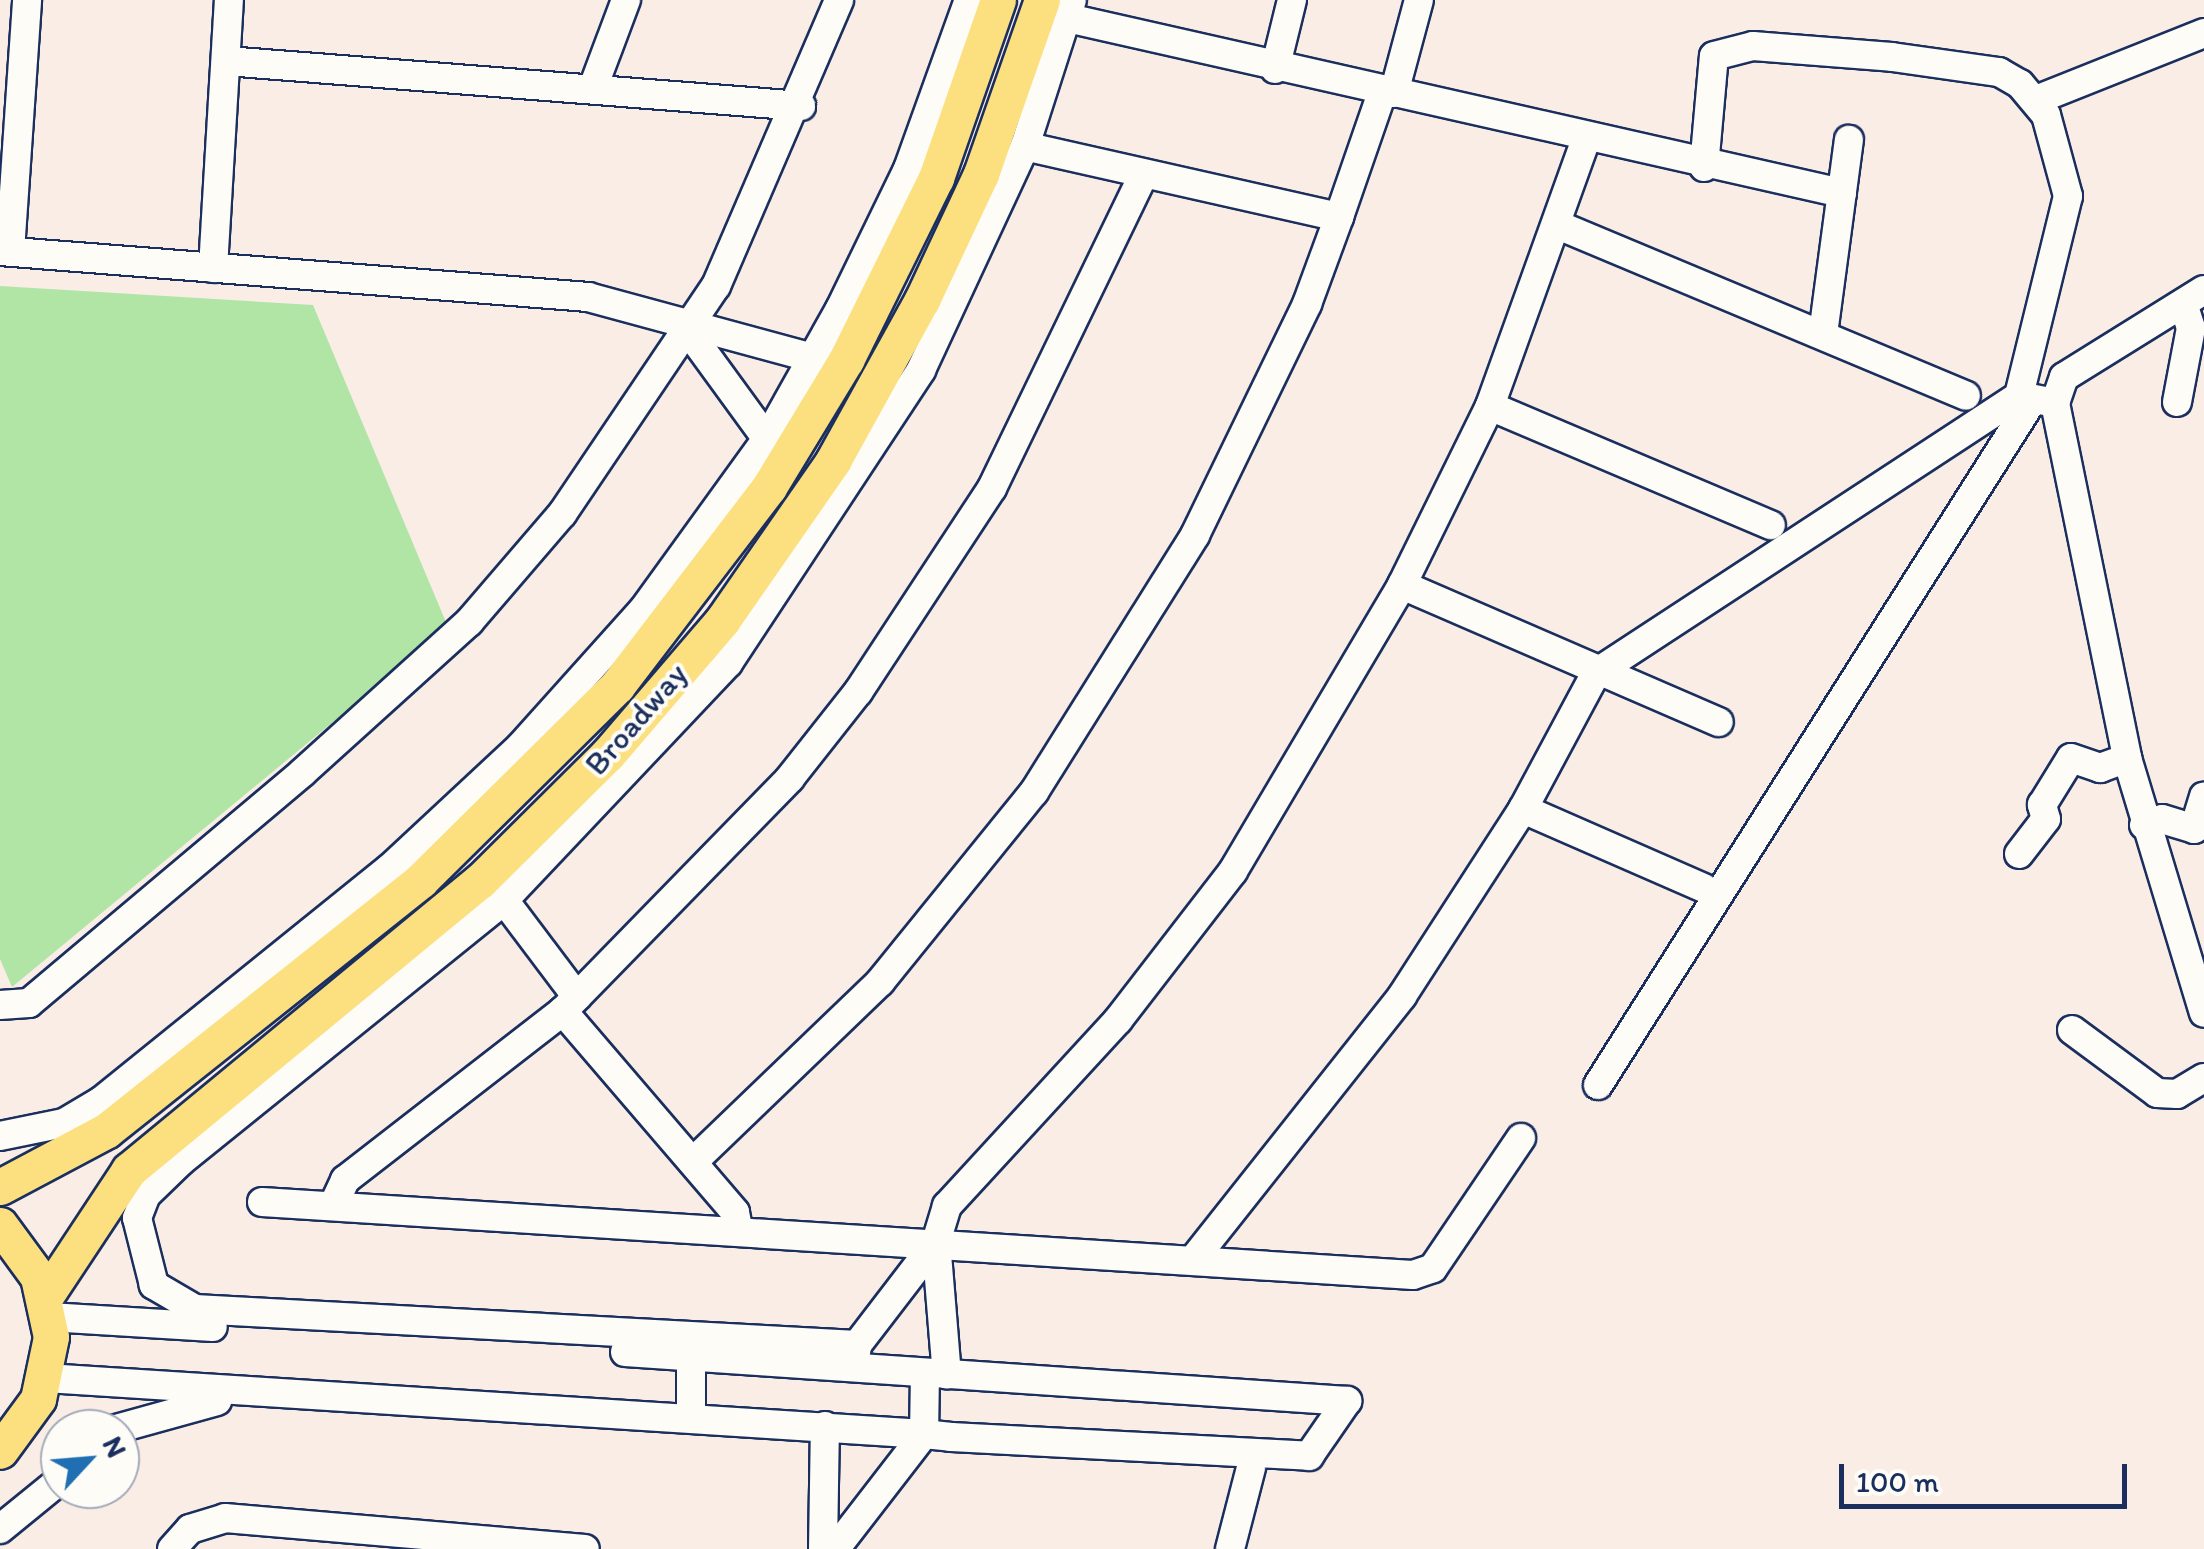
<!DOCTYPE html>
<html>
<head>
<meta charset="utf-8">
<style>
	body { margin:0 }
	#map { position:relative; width:2204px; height:1549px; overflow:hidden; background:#f9ede6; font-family:Itim,sans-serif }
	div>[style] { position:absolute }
	.green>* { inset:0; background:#b1e5a6 }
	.roads { filter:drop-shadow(2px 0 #1b2f5e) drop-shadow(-2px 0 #1b2f5e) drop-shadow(0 2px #1b2f5e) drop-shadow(0 -2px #1b2f5e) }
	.minor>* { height:28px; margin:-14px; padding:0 14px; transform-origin:14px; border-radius:14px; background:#fdfcf7 }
	.major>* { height:35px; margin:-17.5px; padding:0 17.5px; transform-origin:17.5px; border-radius:17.5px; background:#fce080 }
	span { translate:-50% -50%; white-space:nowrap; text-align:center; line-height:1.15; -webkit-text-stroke:8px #fdfcf7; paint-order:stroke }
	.street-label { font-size:32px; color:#1b2f5e }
	.north { position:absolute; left:40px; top:1409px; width:100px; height:100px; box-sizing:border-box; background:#fdfcf7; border:2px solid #a3aaba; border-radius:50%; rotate:64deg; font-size:28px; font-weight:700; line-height:40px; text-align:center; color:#1b2f5e }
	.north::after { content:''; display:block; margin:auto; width:35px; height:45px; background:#1f6fb2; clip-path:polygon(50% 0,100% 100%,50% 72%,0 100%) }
	.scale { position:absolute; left:1839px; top:1464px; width:288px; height:45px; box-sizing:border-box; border:5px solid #1b2f5e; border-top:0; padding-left:12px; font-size:30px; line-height:35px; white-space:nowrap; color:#1b2f5e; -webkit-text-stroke:8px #fdfcf7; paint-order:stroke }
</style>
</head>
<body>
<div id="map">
	<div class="green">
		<i style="clip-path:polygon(0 286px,313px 305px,448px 627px,12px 987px,0 959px)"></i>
	</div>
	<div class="roads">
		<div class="minor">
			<i style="left:1050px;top:14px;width:812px;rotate:12.74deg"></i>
			<i style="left:226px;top:61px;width:577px;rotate:4.47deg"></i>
			<i style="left:1275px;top:69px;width:71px;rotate:-76.2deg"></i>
			<i style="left:594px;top:85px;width:91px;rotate:-69.4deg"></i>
			<i style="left:1394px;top:93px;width:96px;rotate:-75deg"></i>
			<i style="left:2036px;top:100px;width:181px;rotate:-21.7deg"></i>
			<i style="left:1585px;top:142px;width:281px;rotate:109.8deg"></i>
			<i style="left:1490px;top:406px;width:199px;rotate:116.2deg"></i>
			<i style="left:1402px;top:585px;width:345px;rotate:23.4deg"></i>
			<i style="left:1704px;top:167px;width:111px;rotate:-84.9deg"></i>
			<i style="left:1714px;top:56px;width:40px;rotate:-14.4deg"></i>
			<i style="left:1753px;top:46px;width:139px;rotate:4.5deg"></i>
			<i style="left:1892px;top:57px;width:108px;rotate:8deg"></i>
			<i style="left:1999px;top:72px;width:24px;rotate:30deg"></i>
			<i style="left:2020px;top:84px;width:40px;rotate:50deg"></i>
			<i style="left:2046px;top:115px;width:84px;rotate:74.8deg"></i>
			<i style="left:2068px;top:196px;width:206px;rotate:103.8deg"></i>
			<i style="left:1339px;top:217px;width:134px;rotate:-70.9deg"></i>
			<i style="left:1558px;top:225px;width:442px;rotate:22.7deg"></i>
			<i style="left:0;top:251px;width:590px;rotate:4.47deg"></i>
			<i style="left:588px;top:297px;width:233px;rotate:15.2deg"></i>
			<i style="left:10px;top:251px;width:252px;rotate:-86.1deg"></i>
			<i style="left:213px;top:268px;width:268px;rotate:-86.6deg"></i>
			<i style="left:2204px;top:290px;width:165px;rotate:148.1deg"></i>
			<i style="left:2064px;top:377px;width:28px;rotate:109deg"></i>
			<i style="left:2055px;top:403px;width:362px;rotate:78.5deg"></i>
			<i style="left:2127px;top:758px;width:266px;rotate:73.2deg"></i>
			<i style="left:689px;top:332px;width:132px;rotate:53.9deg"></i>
			<i style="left:1823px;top:334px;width:196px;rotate:-82.4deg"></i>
			<i style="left:2177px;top:402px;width:75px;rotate:-79.3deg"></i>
			<i style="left:2191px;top:328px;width:25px;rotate:-108deg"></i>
			<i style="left:1490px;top:406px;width:305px;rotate:23deg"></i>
			<i style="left:1523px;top:809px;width:197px;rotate:23.6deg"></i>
			<i style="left:2144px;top:825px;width:19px;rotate:-18deg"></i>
			<i style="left:2162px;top:819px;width:34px;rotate:17deg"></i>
			<i style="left:2194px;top:829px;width:34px;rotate:-73deg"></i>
			<i style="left:2019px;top:854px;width:44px;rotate:-52.4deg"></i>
			<i style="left:2046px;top:819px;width:15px;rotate:-106deg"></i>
			<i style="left:2042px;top:805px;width:55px;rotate:-58.3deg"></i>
			<i style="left:2071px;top:758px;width:31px;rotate:19deg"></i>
			<i style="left:2100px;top:768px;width:29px;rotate:-20deg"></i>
			<i style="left:504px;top:900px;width:121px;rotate:53deg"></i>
			<i style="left:0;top:1005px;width:29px;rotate:-4deg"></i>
			<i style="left:29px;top:1003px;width:358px;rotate:-40.1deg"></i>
			<i style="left:303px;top:772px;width:224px;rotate:-42.1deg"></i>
			<i style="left:469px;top:622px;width:143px;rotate:-49.3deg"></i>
			<i style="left:562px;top:514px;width:275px;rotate:-56deg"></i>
			<i style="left:716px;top:286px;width:311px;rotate:-66.7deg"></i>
			<i style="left:2072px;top:1030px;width:106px;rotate:36.5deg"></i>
			<i style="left:2157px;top:1093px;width:20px;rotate:3deg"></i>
			<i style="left:2177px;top:1094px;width:31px;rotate:-31deg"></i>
			<i style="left:1598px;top:1085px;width:812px;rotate:-57.62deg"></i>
			<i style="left:0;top:1136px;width:65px;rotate:-11.5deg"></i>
			<i style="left:64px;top:1123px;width:43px;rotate:-30.7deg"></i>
			<i style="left:101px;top:1101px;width:370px;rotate:-38.9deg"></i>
			<i style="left:389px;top:869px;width:179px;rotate:-43deg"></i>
			<i style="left:520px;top:747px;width:184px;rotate:-48.1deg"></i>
			<i style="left:643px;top:610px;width:211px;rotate:-54.1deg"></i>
			<i style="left:767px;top:439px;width:149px;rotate:-60.7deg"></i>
			<i style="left:840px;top:309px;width:156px;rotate:-64.1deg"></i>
			<i style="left:908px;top:169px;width:180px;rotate:-70.2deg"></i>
			<i style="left:693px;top:1162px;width:260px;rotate:-43.9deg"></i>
			<i style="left:880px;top:982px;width:245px;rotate:-51deg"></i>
			<i style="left:1034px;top:792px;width:303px;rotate:-57.9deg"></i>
			<i style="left:1195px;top:535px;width:257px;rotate:-64.1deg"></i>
			<i style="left:1307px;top:304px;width:93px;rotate:-69.8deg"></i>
			<i style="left:1339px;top:217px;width:322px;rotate:-167.3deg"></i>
			<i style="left:262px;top:1202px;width:1153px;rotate:3.63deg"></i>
			<i style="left:1413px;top:1275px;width:21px;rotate:-19deg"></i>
			<i style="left:1433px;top:1268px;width:157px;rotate:-55.9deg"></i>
			<i style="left:333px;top:1206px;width:29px;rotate:-65deg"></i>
			<i style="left:345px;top:1180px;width:276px;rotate:-37.8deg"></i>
			<i style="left:738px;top:1228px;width:16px;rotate:-101deg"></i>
			<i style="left:735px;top:1212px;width:265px;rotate:-130.6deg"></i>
			<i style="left:563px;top:1011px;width:325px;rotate:-45.7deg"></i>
			<i style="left:790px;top:778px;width:110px;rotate:-51.7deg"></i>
			<i style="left:858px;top:692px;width:244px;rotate:-56.7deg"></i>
			<i style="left:992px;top:488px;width:348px;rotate:-64.2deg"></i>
			<i style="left:936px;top:1242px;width:38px;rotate:-73deg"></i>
			<i style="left:947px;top:1206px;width:253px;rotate:-47.4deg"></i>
			<i style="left:1118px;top:1020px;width:188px;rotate:-52.3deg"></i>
			<i style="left:1233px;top:871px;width:332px;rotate:-59.4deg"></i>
			<i style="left:1193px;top:1260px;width:337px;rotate:-51.6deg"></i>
			<i style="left:1402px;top:996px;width:223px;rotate:-57.1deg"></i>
			<i style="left:1523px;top:809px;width:154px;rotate:-61.8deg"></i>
			<i style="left:1596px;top:673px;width:506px;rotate:-33.22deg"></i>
			<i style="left:2019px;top:396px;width:37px;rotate:11deg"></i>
			<i style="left:49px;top:1317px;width:164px;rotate:3.5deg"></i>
			<i style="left:857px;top:1345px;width:663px;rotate:-176.89deg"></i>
			<i style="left:195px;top:1309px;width:48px;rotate:-149.7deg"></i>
			<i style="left:154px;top:1285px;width:69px;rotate:-104.2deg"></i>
			<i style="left:137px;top:1218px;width:25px;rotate:-69deg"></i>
			<i style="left:146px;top:1195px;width:49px;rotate:-44.2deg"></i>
			<i style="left:181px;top:1161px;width:415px;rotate:-38.9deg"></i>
			<i style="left:504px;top:900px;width:326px;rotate:-46.6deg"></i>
			<i style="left:728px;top:663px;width:351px;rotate:-56.6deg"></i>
			<i style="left:921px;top:370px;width:247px;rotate:-65.1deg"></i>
			<i style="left:1025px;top:146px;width:153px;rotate:-72.2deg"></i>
			<i style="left:625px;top:1352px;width:724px;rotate:3.88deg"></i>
			<i style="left:691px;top:1356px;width:60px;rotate:90deg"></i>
			<i style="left:855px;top:1360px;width:15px;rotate:-82deg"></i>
			<i style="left:857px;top:1345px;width:130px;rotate:-52.5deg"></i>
			<i style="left:936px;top:1242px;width:133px;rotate:85.3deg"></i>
			<i style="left:925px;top:1373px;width:61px;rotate:90.9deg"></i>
			<i style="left:924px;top:1434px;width:27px;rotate:6deg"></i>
			<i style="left:951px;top:1437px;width:359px;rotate:3deg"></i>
			<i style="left:1309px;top:1456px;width:67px;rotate:-55.4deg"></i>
			<i style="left:46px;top:1378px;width:880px;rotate:3.65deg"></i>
			<i style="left:924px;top:1434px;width:145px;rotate:127.7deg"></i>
			<i style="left:116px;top:1429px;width:105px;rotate:-15.5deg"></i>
			<i style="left:0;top:1529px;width:77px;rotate:-39.2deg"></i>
			<i style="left:172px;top:1549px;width:27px;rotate:-48deg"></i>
			<i style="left:190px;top:1529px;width:37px;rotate:-17deg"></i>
			<i style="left:225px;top:1518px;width:361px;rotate:4.9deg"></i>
			<i style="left:823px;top:1549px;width:123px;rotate:-89.1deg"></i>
			<i style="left:1230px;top:1549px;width:84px;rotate:-75.5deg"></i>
		</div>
		<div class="major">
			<i style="left:0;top:1187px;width:121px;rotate:-28deg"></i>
			<i style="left:107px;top:1130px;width:401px;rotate:-38.5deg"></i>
			<i style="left:421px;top:880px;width:276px;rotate:-44.7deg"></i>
			<i style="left:617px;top:686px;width:250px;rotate:-52.6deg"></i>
			<i style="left:769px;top:487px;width:149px;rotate:-58.8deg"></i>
			<i style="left:846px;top:360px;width:203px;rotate:-63.7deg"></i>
			<i style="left:936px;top:178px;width:188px;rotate:-70.8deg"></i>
			<i style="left:0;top:1225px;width:64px;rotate:53.8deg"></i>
			<i style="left:38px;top:1277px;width:61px;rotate:77.8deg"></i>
			<i style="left:51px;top:1337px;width:63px;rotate:101.8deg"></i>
			<i style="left:38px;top:1399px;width:64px;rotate:126.2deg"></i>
			<i style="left:45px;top:1297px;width:152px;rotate:-56.5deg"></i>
			<i style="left:129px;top:1170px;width:455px;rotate:-39.5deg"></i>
			<i style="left:480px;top:881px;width:180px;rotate:-44.8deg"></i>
			<i style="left:608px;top:754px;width:175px;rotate:-49.4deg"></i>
			<i style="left:722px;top:621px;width:195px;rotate:-55.2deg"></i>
			<i style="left:833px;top:461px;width:184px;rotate:-61.1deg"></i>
			<i style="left:922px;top:300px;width:139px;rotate:-64.9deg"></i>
			<i style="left:981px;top:174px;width:184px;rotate:-70.7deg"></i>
		</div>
	</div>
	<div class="street-label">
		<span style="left:636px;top:719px;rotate:-49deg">Broadway</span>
	</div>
	<div class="north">N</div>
	<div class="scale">100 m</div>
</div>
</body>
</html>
